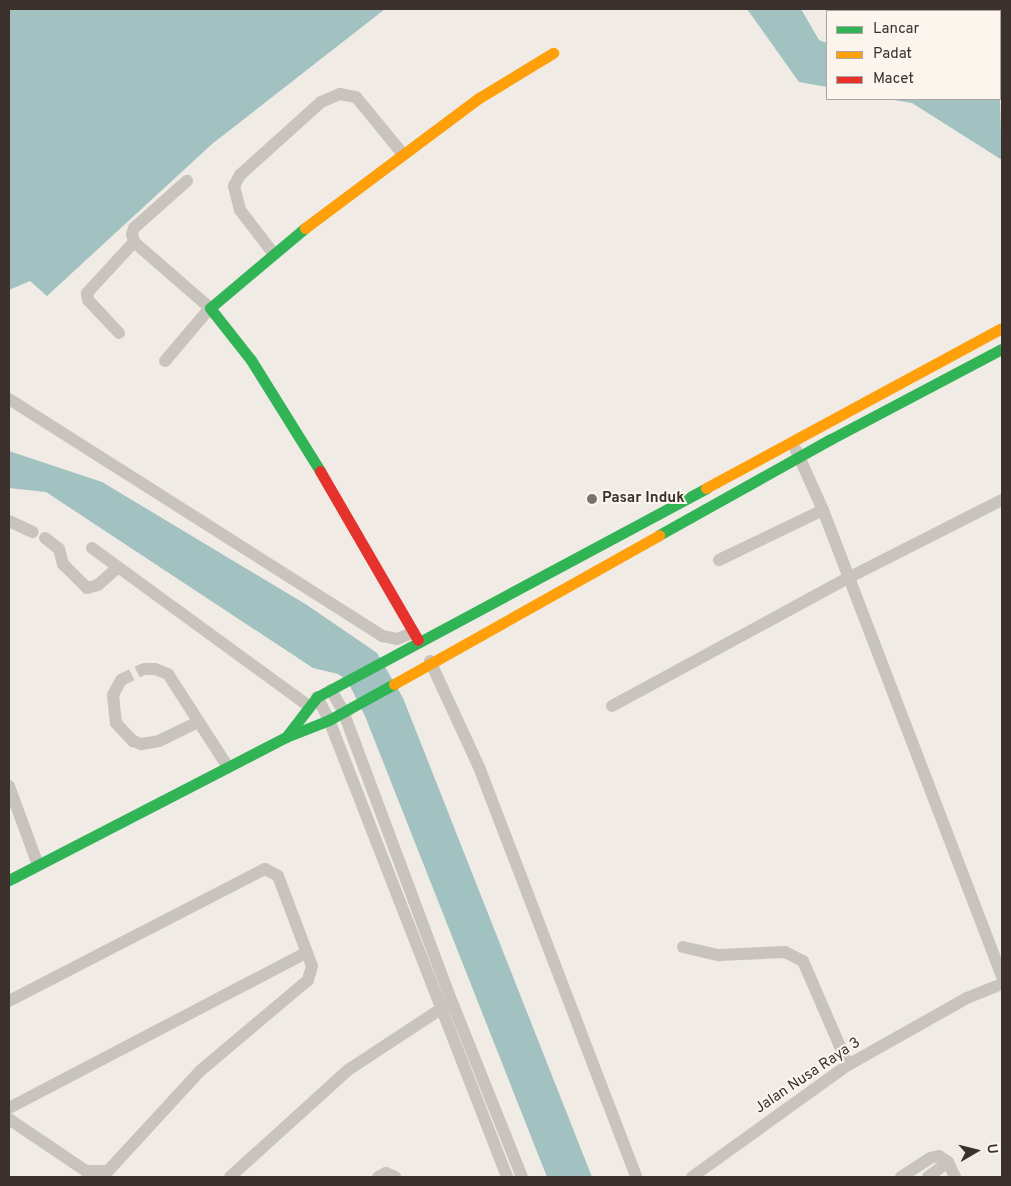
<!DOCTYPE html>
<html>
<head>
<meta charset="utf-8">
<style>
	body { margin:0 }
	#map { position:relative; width:1011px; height:1186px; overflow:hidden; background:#f0ebe5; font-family:Overpass,sans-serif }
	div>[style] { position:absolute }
	.water>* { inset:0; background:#a1c2c1 }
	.street-tunnel>* { height:12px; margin-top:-6px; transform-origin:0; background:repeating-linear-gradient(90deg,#ccc6c0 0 12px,transparent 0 18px) }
	.street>* { height:12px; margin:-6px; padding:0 6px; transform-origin:6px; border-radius:6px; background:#c9c3be }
	.fast>* { height:11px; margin:-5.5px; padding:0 5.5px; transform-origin:5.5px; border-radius:5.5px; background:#30b455 }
	.slow>* { height:11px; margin:-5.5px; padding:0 5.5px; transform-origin:5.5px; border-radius:5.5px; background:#ff9f0a }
	.jam>* { height:11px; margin:-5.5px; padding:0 5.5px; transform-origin:5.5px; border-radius:5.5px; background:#e5322d }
	.dots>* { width:14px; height:14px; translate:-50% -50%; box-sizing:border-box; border:2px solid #fbf5ee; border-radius:50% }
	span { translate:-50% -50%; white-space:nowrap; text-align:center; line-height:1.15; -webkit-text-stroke:4px #fbf5ee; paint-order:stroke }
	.poi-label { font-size:15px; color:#3b302b; font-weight:700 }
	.left { translate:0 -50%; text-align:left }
	.street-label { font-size:15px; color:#3b302b }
	.frame { position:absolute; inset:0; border:10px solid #3b302b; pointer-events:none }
	.legend { position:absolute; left:826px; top:10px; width:175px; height:90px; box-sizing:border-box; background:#fbf5ee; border:1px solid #aea6a0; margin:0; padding:6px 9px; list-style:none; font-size:15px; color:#3b302b }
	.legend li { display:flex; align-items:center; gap:10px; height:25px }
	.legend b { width:25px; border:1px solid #aea6a0 }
	.north { position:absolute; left:951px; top:1126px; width:50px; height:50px; -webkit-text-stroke:4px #fbf5ee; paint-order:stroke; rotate:82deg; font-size:14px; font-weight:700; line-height:20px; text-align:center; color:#3b302b }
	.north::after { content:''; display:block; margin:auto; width:18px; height:22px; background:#3b302b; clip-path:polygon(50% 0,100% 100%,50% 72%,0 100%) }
</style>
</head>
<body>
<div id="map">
	<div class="water">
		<i style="clip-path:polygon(9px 9px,385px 9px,212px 144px,47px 296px,30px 281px,9px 290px)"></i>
		<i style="clip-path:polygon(747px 9px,801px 9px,819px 40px,827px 43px,827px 87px,799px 82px)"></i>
		<i style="clip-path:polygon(888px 99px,1000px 99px,1002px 160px,912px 103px)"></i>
		<i style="clip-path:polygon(9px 451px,102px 482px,307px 605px,377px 653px,403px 698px,592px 1177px,547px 1177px,365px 716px,347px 680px,338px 674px,313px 668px,46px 492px,9px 488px)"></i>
	</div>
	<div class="street-tunnel">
		<i style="left:121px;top:680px;width:25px;rotate:-26deg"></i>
	</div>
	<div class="street">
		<i style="left:908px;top:9px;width:4px;rotate:34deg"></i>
		<i style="left:947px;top:11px;width:3px;rotate:-45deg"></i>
		<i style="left:1000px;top:80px;width:3px;rotate:45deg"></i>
		<i style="left:273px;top:253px;width:54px;rotate:-127.5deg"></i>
		<i style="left:240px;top:210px;width:25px;rotate:-104deg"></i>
		<i style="left:234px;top:186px;width:13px;rotate:-61deg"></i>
		<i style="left:240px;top:175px;width:109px;rotate:-42deg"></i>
		<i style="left:321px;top:102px;width:21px;rotate:-23deg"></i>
		<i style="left:340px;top:94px;width:16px;rotate:11deg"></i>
		<i style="left:356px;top:97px;width:72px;rotate:50.6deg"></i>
		<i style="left:119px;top:333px;width:45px;rotate:-133.2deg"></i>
		<i style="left:88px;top:300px;width:7px;rotate:-98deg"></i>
		<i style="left:87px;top:293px;width:69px;rotate:-47.3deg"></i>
		<i style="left:165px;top:361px;width:70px;rotate:-49.7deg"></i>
		<i style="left:210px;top:308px;width:101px;rotate:-139deg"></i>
		<i style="left:134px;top:242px;width:8px;rotate:-104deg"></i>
		<i style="left:132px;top:234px;width:6px;rotate:-72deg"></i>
		<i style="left:134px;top:228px;width:71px;rotate:-41.6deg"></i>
		<i style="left:9px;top:399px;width:442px;rotate:32.4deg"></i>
		<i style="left:382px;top:636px;width:15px;rotate:11deg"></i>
		<i style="left:397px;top:639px;width:18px;rotate:-22deg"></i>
		<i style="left:796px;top:450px;width:66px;rotate:65.8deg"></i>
		<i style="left:823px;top:510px;width:499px;rotate:69deg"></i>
		<i style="left:9px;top:521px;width:26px;rotate:25deg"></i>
		<i style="left:45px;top:538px;width:18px;rotate:38deg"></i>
		<i style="left:59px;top:549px;width:16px;rotate:75deg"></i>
		<i style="left:63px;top:564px;width:34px;rotate:45deg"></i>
		<i style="left:87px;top:588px;width:11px;rotate:-15deg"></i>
		<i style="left:98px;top:585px;width:27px;rotate:-42deg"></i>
		<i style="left:92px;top:548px;width:268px;rotate:36.1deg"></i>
		<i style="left:719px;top:560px;width:115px;rotate:-25.7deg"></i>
		<i style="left:430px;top:661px;width:117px;rotate:65.2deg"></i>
		<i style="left:479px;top:767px;width:439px;rotate:69deg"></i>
		<i style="left:144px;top:669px;width:11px"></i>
		<i style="left:155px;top:669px;width:14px;rotate:21deg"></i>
		<i style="left:168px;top:674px;width:111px;rotate:57.2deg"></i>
		<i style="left:121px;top:680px;width:17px;rotate:118deg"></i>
		<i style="left:113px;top:695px;width:28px;rotate:84deg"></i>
		<i style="left:116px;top:723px;width:25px;rotate:47deg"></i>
		<i style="left:133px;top:741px;width:9px;rotate:21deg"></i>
		<i style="left:141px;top:744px;width:18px;rotate:-9deg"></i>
		<i style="left:159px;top:741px;width:43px;rotate:-26deg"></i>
		<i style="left:331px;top:690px;width:24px;rotate:60deg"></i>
		<i style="left:343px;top:711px;width:311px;rotate:69.5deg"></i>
		<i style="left:452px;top:1002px;width:188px;rotate:68.2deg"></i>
		<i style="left:317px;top:697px;width:26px;rotate:62deg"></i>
		<i style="left:329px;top:720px;width:490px;rotate:68.7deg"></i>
		<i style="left:612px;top:706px;width:268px;rotate:-28.5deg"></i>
		<i style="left:848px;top:578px;width:173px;rotate:-26.9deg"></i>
		<i style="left:9px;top:786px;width:84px;rotate:69.8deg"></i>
		<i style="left:683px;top:947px;width:37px;rotate:13deg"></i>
		<i style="left:719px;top:955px;width:66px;rotate:-2.6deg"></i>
		<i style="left:785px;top:952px;width:20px;rotate:27deg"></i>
		<i style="left:803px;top:961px;width:113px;rotate:66.6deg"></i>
		<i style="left:9px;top:1001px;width:288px;rotate:-27.3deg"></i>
		<i style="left:265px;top:869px;width:15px;rotate:28deg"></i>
		<i style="left:278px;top:876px;width:96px;rotate:69.3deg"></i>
		<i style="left:312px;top:966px;width:15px;rotate:106deg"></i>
		<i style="left:308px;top:980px;width:141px;rotate:139.9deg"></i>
		<i style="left:200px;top:1071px;width:136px;rotate:132.6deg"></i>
		<i style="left:108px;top:1171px;width:22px;rotate:180deg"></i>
		<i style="left:86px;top:1171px;width:93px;rotate:-146deg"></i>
		<i style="left:9px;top:1108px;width:336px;rotate:-27.6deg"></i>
		<i style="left:230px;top:1177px;width:159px;rotate:-42.2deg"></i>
		<i style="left:348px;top:1070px;width:118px;rotate:-33.3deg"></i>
		<i style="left:378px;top:1177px;width:9px;rotate:-27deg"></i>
		<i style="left:386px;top:1173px;width:10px;rotate:24deg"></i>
		<i style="left:692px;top:1177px;width:192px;rotate:-35.7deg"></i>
		<i style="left:848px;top:1065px;width:137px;rotate:-29.4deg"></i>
		<i style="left:967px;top:998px;width:38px;rotate:-22deg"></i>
		<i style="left:901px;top:1177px;width:35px;rotate:-33deg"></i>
		<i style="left:930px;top:1158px;width:9px;rotate:-13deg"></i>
		<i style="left:939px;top:1156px;width:11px;rotate:34deg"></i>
		<i style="left:948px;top:1162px;width:17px;rotate:65deg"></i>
		<i style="left:928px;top:1177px;width:25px;rotate:-37deg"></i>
	</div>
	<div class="fast">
		<i style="left:305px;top:228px;width:124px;rotate:139.9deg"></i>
		<i style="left:210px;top:308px;width:66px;rotate:51.7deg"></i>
		<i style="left:251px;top:360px;width:131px;rotate:58.1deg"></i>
		<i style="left:659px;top:535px;width:197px;rotate:-29.2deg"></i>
		<i style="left:831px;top:439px;width:193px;rotate:-27.8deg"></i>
		<i style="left:286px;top:737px;width:51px;rotate:-52.2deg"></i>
		<i style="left:317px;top:697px;width:442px;rotate:-28.2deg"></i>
		<i style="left:9px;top:880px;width:312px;rotate:-27.3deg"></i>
		<i style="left:286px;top:737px;width:46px;rotate:-21.6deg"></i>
		<i style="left:329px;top:720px;width:74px;rotate:-29deg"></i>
	</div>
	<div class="slow">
		<i style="left:305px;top:228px;width:217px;rotate:-36.8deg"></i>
		<i style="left:479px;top:98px;width:87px;rotate:-31.3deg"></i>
		<i style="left:706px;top:488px;width:336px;rotate:-28.4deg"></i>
		<i style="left:394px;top:684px;width:304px;rotate:-29.3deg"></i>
	</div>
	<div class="jam">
		<i style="left:320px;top:471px;width:195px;rotate:59.9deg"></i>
	</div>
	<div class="dots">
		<i style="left:592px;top:499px;background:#7a716c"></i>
	</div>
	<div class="poi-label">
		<span class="left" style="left:602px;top:499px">Pasar Induk</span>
	</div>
	<div class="street-label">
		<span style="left:808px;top:1076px;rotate:-34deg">Jalan Nusa Raya 3</span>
	</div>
	<div class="frame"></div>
	<ul class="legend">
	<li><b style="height:6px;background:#30b455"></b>Lancar</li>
	<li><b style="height:6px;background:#ff9f0a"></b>Padat</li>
	<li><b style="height:6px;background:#e5322d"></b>Macet</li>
	</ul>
	<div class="north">U</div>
</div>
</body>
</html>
